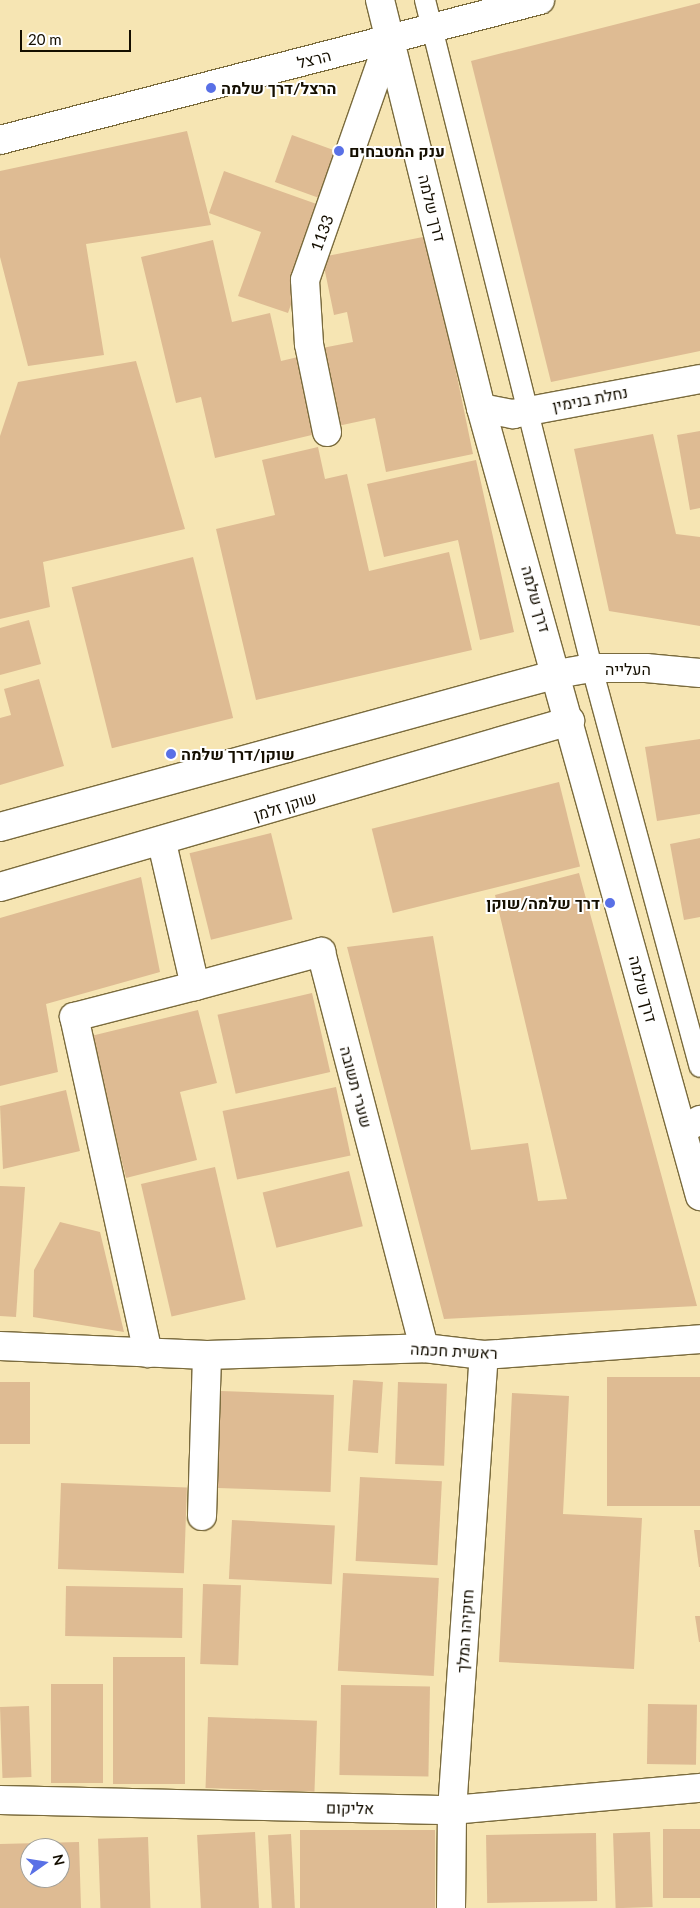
<!DOCTYPE html>
<html>
<head>
<meta charset="utf-8">
<style>
	body { margin:0 }
	#map { position:relative; width:700px; height:1908px; overflow:hidden; background:#f6e5b3; font-family:Lato,Heebo,sans-serif }
	div>[style] { position:absolute }
	.building>* { inset:0; background:#debb93; transform-origin:0 0 }
	.roads { filter:drop-shadow(1px 0 #7a6b3d) drop-shadow(-1px 0 #7a6b3d) drop-shadow(0 1px #7a6b3d) drop-shadow(0 -1px #7a6b3d) }
	.service>* { height:20px; margin:-10px; padding:0 10px; transform-origin:10px; border-radius:10px; background:#fff }
	.minor>* { height:28px; margin:-14px; padding:0 14px; transform-origin:14px; border-radius:14px; background:#fff }
	.tertiary>* { height:28px; margin:-14px; padding:0 14px; transform-origin:14px; border-radius:14px; background:#fff }
	.dots>* { width:14px; height:14px; translate:-50% -50%; box-sizing:border-box; border:2px solid #fff; border-radius:50% }
	span { translate:-50% -50%; white-space:nowrap; text-align:center; line-height:1.15; -webkit-text-stroke:4px #fff; paint-order:stroke }
	.street-label { font-size:16px; color:#140e00 }
	.poi-label { font-size:16px; color:#140e00; font-weight:700 }
	.left { translate:0 -50%; text-align:left }
	.right { translate:-100% -50%; text-align:right }
	.north { position:absolute; left:20px; top:1838px; width:50px; height:50px; box-sizing:border-box; background:#fff; border:1px solid #a19f99; border-radius:50%; rotate:77deg; font-size:14px; font-weight:700; line-height:20px; text-align:center; color:#140e00 }
	.north::after { content:''; display:block; margin:auto; width:18px; height:22px; background:#5970e6; clip-path:polygon(50% 0,100% 100%,50% 72%,0 100%) }
	.scale { position:absolute; left:20px; top:30px; width:111px; height:22px; box-sizing:border-box; border:2px solid #140e00; border-top:0; padding-left:6px; font-size:15px; line-height:18px; white-space:nowrap; color:#140e00; -webkit-text-stroke:4px #fff; paint-order:stroke }
</style>
</head>
<body>
<div id="map">
	<div class="building">
		<i style="clip-path:polygon(700px 3px,700px 351px,551px 382px,471px 61px)"></i>
		<i style="clip-path:polygon(187px 131px,211px 225px,86px 244px,104px 355px,28px 366px,0 257px,0 171px)"></i>
		<i style="left:292px;top:135px;width:50px;height:50px;rotate:20deg"></i>
		<i style="clip-path:polygon(224px 171px,325px 207px,288px 313px,238px 296px,261px 232px,209px 213px)"></i>
		<i style="clip-path:polygon(428px 236px,473px 454px,386px 472px,375px 418px,333px 427px,317px 349px,353px 342px,347px 312px,334px 315px,322px 257px)"></i>
		<i style="clip-path:polygon(213px 240px,232px 322px,270px 313px,281px 361px,298px 357px,316px 434px,215px 458px,201px 397px,176px 403px,141px 257px)"></i>
		<i style="clip-path:polygon(136px 361px,185px 529px,43px 562px,50px 607px,0 619px,0 436px,18px 382px)"></i>
		<i style="clip-path:polygon(700px 431px,700px 508px,690px 510px,677px 435px)"></i>
		<i style="clip-path:polygon(653px 434px,676px 534px,700px 537px,700px 626px,609px 611px,574px 449px)"></i>
		<i style="clip-path:polygon(318px 447px,325px 479px,347px 474px,369px 571px,449px 552px,472px 650px,256px 700px,216px 529px,275px 515px,262px 460px)"></i>
		<i style="clip-path:polygon(476px 460px,514px 632px,480px 640px,458px 540px,384px 557px,367px 484px)"></i>
		<i style="left:193px;top:557px;width:166px;height:125px;rotate:76deg"></i>
		<i style="clip-path:polygon(29px 620px,41px 664px,0 675px,0 628px)"></i>
		<i style="clip-path:polygon(39px 679px,64px 766px,0 785px,0 718px,11px 715px,4px 689px)"></i>
		<i style="clip-path:polygon(700px 739px,700px 814px,657px 821px,645px 747px)"></i>
		<i style="left:559px;top:782px;width:87px;height:193px;rotate:76deg"></i>
		<i style="left:271px;top:833px;width:89px;height:84px;rotate:76deg"></i>
		<i style="clip-path:polygon(700px 838px,700px 917px,684px 920px,670px 844px)"></i>
		<i style="clip-path:polygon(579px 873px,697px 1306px,444px 1319px,347px 947px,433px 936px,471px 1150px,528px 1143px,538px 1201px,567px 1199px,495px 895px)"></i>
		<i style="clip-path:polygon(141px 877px,160px 972px,46px 1004px,58px 1072px,0 1086px,0 918px)"></i>
		<i style="left:312px;top:993px;width:81px;height:97px;rotate:77deg"></i>
		<i style="clip-path:polygon(198px 1010px,217px 1083px,180px 1092px,197px 1160px,126px 1178px,91px 1036px)"></i>
		<i style="left:336px;top:1087px;width:70px;height:116px;rotate:78deg"></i>
		<i style="clip-path:polygon(66px 1090px,80px 1151px,3px 1169px,0 1106px)"></i>
		<i style="left:215px;top:1167px;width:136px;height:76px;rotate:77deg"></i>
		<i style="left:349px;top:1171px;width:57px;height:89px;rotate:76deg"></i>
		<i style="clip-path:polygon(0 1186px,25px 1187px,16px 1317px,0 1316px)"></i>
		<i style="clip-path:polygon(60px 1222px,100px 1232px,124px 1332px,33px 1317px,34px 1270px)"></i>
		<i style="left:700px;top:1377px;width:129px;height:93px;rotate:90deg"></i>
		<i style="left:353px;top:1380px;width:30px;height:71px;rotate:4deg"></i>
		<i style="left:0;top:1382px;width:30px;height:62px"></i>
		<i style="left:398px;top:1382px;width:49px;height:82px;rotate:2deg"></i>
		<i style="left:221px;top:1391px;width:113px;height:97px;rotate:2deg"></i>
		<i style="clip-path:polygon(512px 1393px,569px 1396px,563px 1514px,642px 1518px,634px 1669px,499px 1662px)"></i>
		<i style="left:360px;top:1477px;width:82px;height:84px;rotate:3deg"></i>
		<i style="left:61px;top:1483px;width:126px;height:86px;rotate:2deg"></i>
		<i style="left:232px;top:1520px;width:103px;height:59px;rotate:3deg"></i>
		<i style="clip-path:polygon(694px 1530px,700px 1530px,700px 1567px,699px 1567px)"></i>
		<i style="left:343px;top:1573px;width:96px;height:98px;rotate:3deg"></i>
		<i style="left:203px;top:1584px;width:38px;height:80px;rotate:2deg"></i>
		<i style="left:66px;top:1586px;width:117px;height:50px;rotate:1deg"></i>
		<i style="clip-path:polygon(695px 1616px,700px 1616px,700px 1642px,699px 1642px)"></i>
		<i style="left:113px;top:1657px;width:72px;height:127px"></i>
		<i style="left:51px;top:1684px;width:52px;height:99px"></i>
		<i style="left:341px;top:1685px;width:89px;height:90px;rotate:1deg"></i>
		<i style="left:648px;top:1704px;width:49px;height:60px;rotate:1deg"></i>
		<i style="left:29px;top:1706px;width:71px;height:29px;rotate:88deg"></i>
		<i style="left:208px;top:1717px;width:109px;height:71px;rotate:2deg"></i>
		<i style="left:663px;top:1829px;width:37px;height:69px"></i>
		<i style="left:300px;top:1830px;width:135px;height:78px"></i>
		<i style="left:255px;top:1832px;width:76px;height:58px;rotate:87deg"></i>
		<i style="left:650px;top:1832px;width:75px;height:37px;rotate:88deg"></i>
		<i style="left:596px;top:1833px;width:68px;height:110px;rotate:89deg"></i>
		<i style="left:291px;top:1834px;width:74px;height:23px;rotate:87deg"></i>
		<i style="left:148px;top:1837px;width:71px;height:50px;rotate:88deg"></i>
		<i style="clip-path:polygon(evenodd,79px 1842px,81px 1908px,0 1908px,0 1844px,79px 1842px,30px 1848px,60px 1848px,60px 1878px,30px 1878px,30px 1848px)"></i>
	</div>
	<div class="roads">
		<div class="service">
			<i style="left:425px;top:0;width:689px;rotate:75.96deg"></i>
			<i style="left:592px;top:668px;width:413px;rotate:74.9deg"></i>
		</div>
		<div class="minor">
			<i style="left:481px;top:408px;width:33px;rotate:11deg"></i>
			<i style="left:513px;top:414px;width:190px;rotate:-10.6deg"></i>
			<i style="left:327px;top:432px;width:90px;rotate:-101.6deg"></i>
			<i style="left:309px;top:344px;width:64px;rotate:-93.6deg"></i>
			<i style="left:305px;top:280px;width:254px;rotate:-70.7deg"></i>
			<i style="left:195px;top:986px;width:131px;rotate:-15.1deg"></i>
			<i style="left:321px;top:952px;width:409px;rotate:75.4deg"></i>
			<i style="left:682px;top:1130px;width:21px;rotate:-29deg"></i>
			<i style="left:0;top:1346px;width:207px;rotate:2.5deg"></i>
			<i style="left:207px;top:1355px;width:217px;rotate:-1.8deg"></i>
			<i style="left:424px;top:1348px;width:60px;rotate:6.7deg"></i>
			<i style="left:484px;top:1355px;width:217px;rotate:-4.2deg"></i>
			<i style="left:148px;top:1353px;width:344px;rotate:-102.4deg"></i>
			<i style="left:74px;top:1017px;width:125px;rotate:-14.4deg"></i>
			<i style="left:195px;top:986px;width:147px;rotate:-103deg"></i>
			<i style="left:202px;top:1516px;width:161px;rotate:-88.2deg"></i>
			<i style="left:0;top:1800px;width:452px;rotate:1.3deg"></i>
			<i style="left:452px;top:1810px;width:249px;rotate:-5.1deg"></i>
			<i style="left:451px;top:1908px;width:98px;rotate:-89.4deg"></i>
			<i style="left:452px;top:1810px;width:456px;rotate:-86deg"></i>
		</div>
		<div class="tertiary">
			<i style="left:380px;top:0;width:420px;rotate:76.1deg"></i>
			<i style="left:481px;top:408px;width:818px;rotate:74.47deg"></i>
			<i style="left:0;top:140px;width:558px;rotate:-14.53deg"></i>
			<i style="left:0;top:827px;width:578px;rotate:-15.36deg"></i>
			<i style="left:557px;top:674px;width:36px;rotate:-10deg"></i>
			<i style="left:592px;top:668px;width:54px"></i>
			<i style="left:646px;top:668px;width:54px;rotate:5.3deg"></i>
			<i style="left:0;top:887px;width:594px;rotate:-16.24deg"></i>
		</div>
	</div>
	<div class="dots">
		<i style="left:211px;top:88px;background:#5970e6"></i>
		<i style="left:339px;top:151px;background:#5970e6"></i>
		<i style="left:171px;top:754px;background:#5970e6"></i>
		<i style="left:610px;top:903px;background:#5970e6"></i>
	</div>
	<div class="street-label">
		<span style="left:314px;top:59px;rotate:-14deg">הרצל</span>
		<span style="left:432px;top:208px;rotate:76deg">דרך שלמה</span>
		<span style="left:322px;top:233px;rotate:-70deg">1133</span>
		<span style="left:590px;top:399px;rotate:-11deg">נחלת בנימין</span>
		<span style="left:536px;top:599px;rotate:74deg">דרך שלמה</span>
		<span style="left:628px;top:669px">העלייה</span>
		<span style="left:285px;top:806px;rotate:-17deg">שוקן זלמן</span>
		<span style="left:643px;top:989px;rotate:75deg">דרך שלמה</span>
		<span style="left:356px;top:1087px;rotate:75deg">שערי תשובה</span>
		<span style="left:454px;top:1351px;rotate:3deg">ראשית חכמה</span>
		<span style="left:465px;top:1631px;rotate:-86deg">חזקיהו המלך</span>
		<span style="left:350px;top:1808px;rotate:1deg">אליקום</span>
	</div>
	<div class="poi-label">
		<span class="left" style="left:221px;top:88px">הרצל/דרך שלמה</span>
		<span class="left" style="left:349px;top:151px">ענק המטבחים</span>
		<span class="left" style="left:181px;top:754px">שוקן/דרך שלמה</span>
		<span class="right" style="left:600px;top:903px">דרך שלמה/שוקן</span>
	</div>
	<div class="north">N</div>
	<div class="scale">20 m</div>
</div>
</body>
</html>
